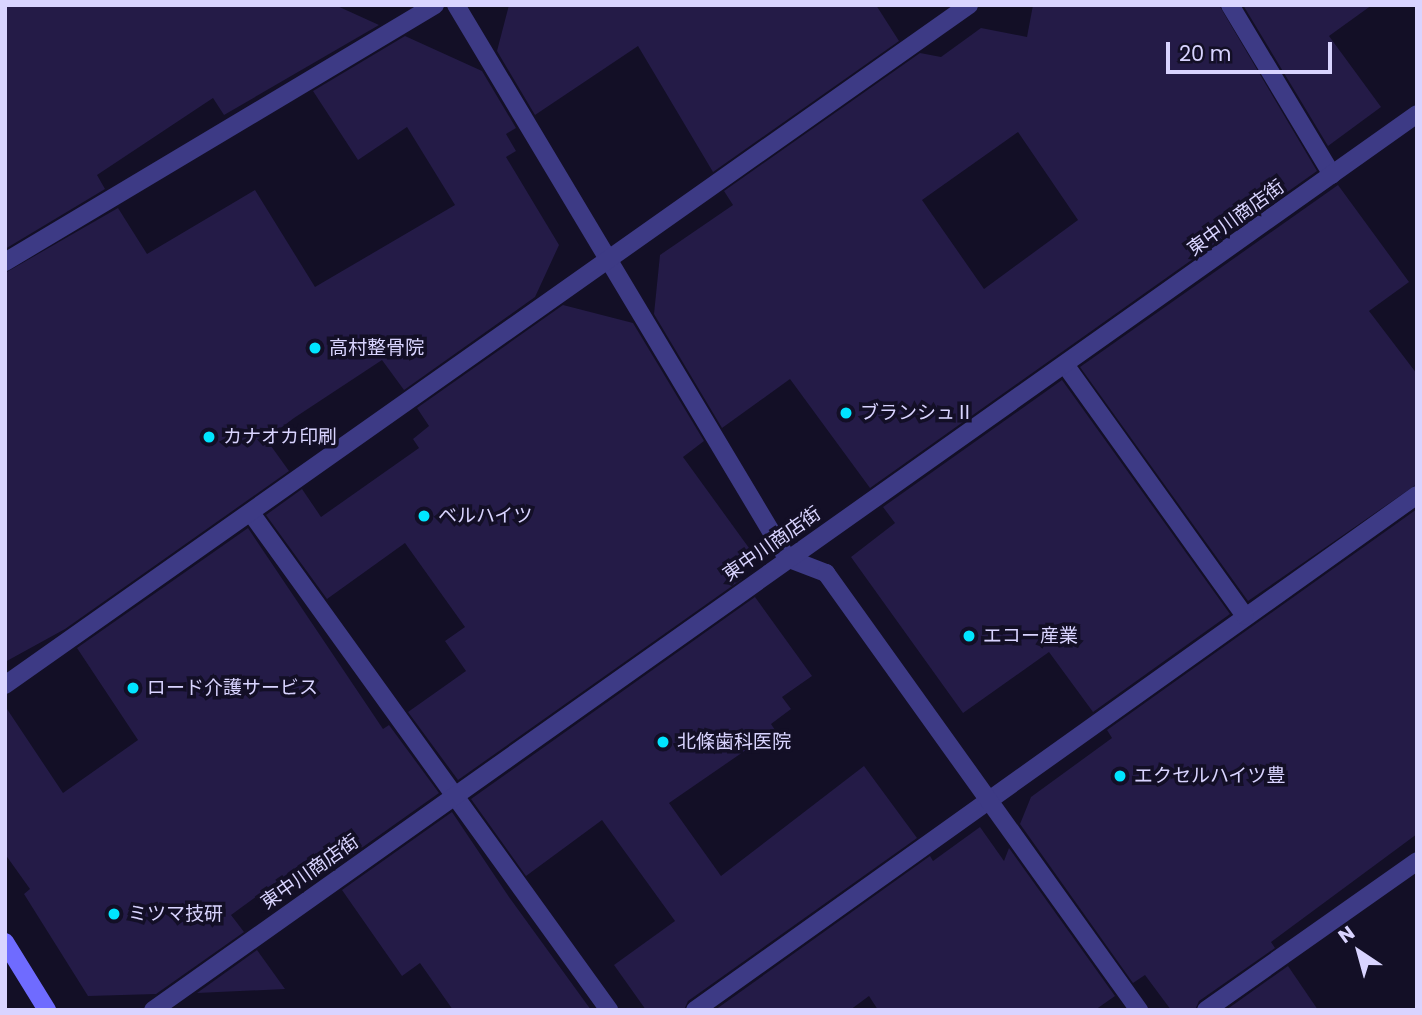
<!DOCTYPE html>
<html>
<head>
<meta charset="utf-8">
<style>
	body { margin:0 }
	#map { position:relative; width:1422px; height:1015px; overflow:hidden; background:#130f26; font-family:Poppins,"Noto Sans JP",sans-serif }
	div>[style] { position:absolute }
	.building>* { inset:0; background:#241b47 }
	.lane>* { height:18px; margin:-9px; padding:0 9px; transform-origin:9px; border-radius:9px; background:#3d3a85 }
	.street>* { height:18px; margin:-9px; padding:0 9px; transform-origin:9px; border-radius:9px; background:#3d3a85 }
	.secondary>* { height:18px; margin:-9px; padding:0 9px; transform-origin:9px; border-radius:9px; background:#6f6bff }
	.dots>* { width:19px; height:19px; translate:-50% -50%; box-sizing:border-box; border:4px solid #130f26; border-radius:50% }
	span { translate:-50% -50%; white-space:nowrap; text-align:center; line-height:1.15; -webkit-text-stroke:7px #130f26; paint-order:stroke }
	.street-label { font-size:19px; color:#d9d4ff }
	.poi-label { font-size:19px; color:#d9d4ff }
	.left { translate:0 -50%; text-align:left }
	.frame { position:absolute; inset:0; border:7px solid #d9d4ff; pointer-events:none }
	.north { position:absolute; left:1324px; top:917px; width:70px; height:70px; -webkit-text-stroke:5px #130f26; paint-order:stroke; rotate:324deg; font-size:19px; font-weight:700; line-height:28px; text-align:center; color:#d9d4ff }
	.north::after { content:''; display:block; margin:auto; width:24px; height:32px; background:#d9d4ff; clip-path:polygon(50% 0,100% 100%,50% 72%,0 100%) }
	.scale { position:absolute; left:1166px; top:42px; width:166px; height:32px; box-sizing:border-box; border:4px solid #d9d4ff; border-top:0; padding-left:9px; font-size:21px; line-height:24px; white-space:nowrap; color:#d9d4ff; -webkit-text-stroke:5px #130f26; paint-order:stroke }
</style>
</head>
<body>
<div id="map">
	<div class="building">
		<i style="clip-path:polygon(5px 5px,335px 5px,379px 25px,224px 115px,213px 98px,97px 175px,105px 189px,5px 249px)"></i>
		<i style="clip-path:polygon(509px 5px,876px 5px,899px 41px,713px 172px,638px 46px,535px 115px,497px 51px)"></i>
		<i style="clip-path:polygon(evenodd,1033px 5px,1219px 5px,1317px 171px,870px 488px,790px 379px,722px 428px,654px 314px,660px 255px,733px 205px,724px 191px,920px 53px,941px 57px,981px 28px,1027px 37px,1033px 5px,1018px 132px,1078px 220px,984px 289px,922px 200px,1018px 132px)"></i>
		<i style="clip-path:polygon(1243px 5px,1372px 5px,1329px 36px,1381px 107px,1328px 146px)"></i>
		<i style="clip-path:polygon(405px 36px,482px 71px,516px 128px,506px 134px,516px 151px,506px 157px,559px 245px,535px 297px,404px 390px,382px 360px,294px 418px,266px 439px,289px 471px,65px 629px,5px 662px,5px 273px,118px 208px,147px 254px,255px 190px,315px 287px,455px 205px,407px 127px,358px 160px,313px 91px)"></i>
		<i style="clip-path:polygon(1338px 185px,1409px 282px,1369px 311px,1417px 374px,1417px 484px,1248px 601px,1080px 367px)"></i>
		<i style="clip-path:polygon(563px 305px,633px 323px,704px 441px,683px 457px,749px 548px,729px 562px,742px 579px,458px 780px,408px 712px,466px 671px,445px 641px,465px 627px,405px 543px,327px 599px,266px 515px,302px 489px,321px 517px,419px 448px,413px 439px,429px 426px,417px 408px)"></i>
		<i style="clip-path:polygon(1062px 380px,1230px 614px,1093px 712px,1049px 652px,963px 713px,851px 557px,895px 523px,883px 507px)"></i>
		<i style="clip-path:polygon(1417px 509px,1417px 834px,1271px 942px,1275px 948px,1199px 1001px,1195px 1010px,1171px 1010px,1145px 975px,1133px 983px,1020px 824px,1031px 797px,1112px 738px,1107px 730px)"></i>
		<i style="clip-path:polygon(248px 528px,383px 729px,389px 725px,439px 793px,329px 871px,316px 853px,231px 915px,244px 932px,156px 994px,88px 996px,24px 894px,30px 889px,5px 854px,5px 706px,63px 793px,138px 740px,77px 648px)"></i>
		<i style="clip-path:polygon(755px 597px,812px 676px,782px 697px,791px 709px,771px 724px,775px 730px,669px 803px,721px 876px,864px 766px,917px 838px,688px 1001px,684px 1010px,646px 1010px,614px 965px,675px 921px,602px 820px,526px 876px,471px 799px)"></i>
		<i style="clip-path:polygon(452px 812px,509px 897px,591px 1010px,453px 1010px,420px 963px,402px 976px,342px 890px)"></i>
		<i style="clip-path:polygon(980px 827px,1004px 861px,1009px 848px,1115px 996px,1095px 1010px,878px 1010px,869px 996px,850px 1010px,715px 1010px,930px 856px,933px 861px)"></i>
		<i style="clip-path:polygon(257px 950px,285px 989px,197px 993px)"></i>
		<i style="clip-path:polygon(1288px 966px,1318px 1010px,1226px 1010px)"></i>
	</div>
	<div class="lane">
		<i style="left:695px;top:1010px;width:887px;rotate:-35.5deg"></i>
	</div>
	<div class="street">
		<i style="left:456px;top:5px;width:644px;rotate:59.1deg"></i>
		<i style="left:787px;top:558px;width:42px;rotate:21deg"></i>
		<i style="left:826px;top:573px;width:538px;rotate:54.39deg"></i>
		<i style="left:1230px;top:5px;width:198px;rotate:59deg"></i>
		<i style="left:5px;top:262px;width:501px;rotate:-30.87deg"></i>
		<i style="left:1066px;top:366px;width:307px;rotate:54.4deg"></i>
		<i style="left:251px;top:513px;width:613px;rotate:54.23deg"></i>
		<i style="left:5px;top:685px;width:1180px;rotate:-35.2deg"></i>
		<i style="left:153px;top:1010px;width:1549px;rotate:-35.33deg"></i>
		<i style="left:1206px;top:1010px;width:258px;rotate:-35.2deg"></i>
	</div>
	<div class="secondary">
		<i style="left:5px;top:942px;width:80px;rotate:58.3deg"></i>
	</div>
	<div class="dots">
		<i style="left:315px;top:348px;background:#00e5ff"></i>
		<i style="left:846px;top:413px;background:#00e5ff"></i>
		<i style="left:209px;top:437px;background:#00e5ff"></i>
		<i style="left:424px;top:516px;background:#00e5ff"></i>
		<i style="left:969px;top:636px;background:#00e5ff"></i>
		<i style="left:133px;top:688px;background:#00e5ff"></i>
		<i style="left:663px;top:742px;background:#00e5ff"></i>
		<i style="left:1120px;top:776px;background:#00e5ff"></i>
		<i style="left:114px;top:914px;background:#00e5ff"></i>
	</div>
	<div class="street-label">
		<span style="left:1236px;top:218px;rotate:-36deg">東中川商店街</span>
		<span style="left:772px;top:544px;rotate:-35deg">東中川商店街</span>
		<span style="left:310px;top:872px;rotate:-35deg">東中川商店街</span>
	</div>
	<div class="poi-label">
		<span class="left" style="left:329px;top:348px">高村整骨院</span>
		<span class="left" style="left:860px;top:413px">ブランシュⅡ</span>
		<span class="left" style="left:223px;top:437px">カナオカ印刷</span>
		<span class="left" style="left:438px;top:516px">ベルハイツ</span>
		<span class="left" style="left:983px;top:636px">エコー産業</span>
		<span class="left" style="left:147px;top:688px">ロード介護サービス</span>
		<span class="left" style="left:677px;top:742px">北條歯科医院</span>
		<span class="left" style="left:1134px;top:776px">エクセルハイツ豊</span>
		<span class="left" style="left:128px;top:914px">ミツマ技研</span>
	</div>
	<div class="frame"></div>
	<div class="north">N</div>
	<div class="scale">20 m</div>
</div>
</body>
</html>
